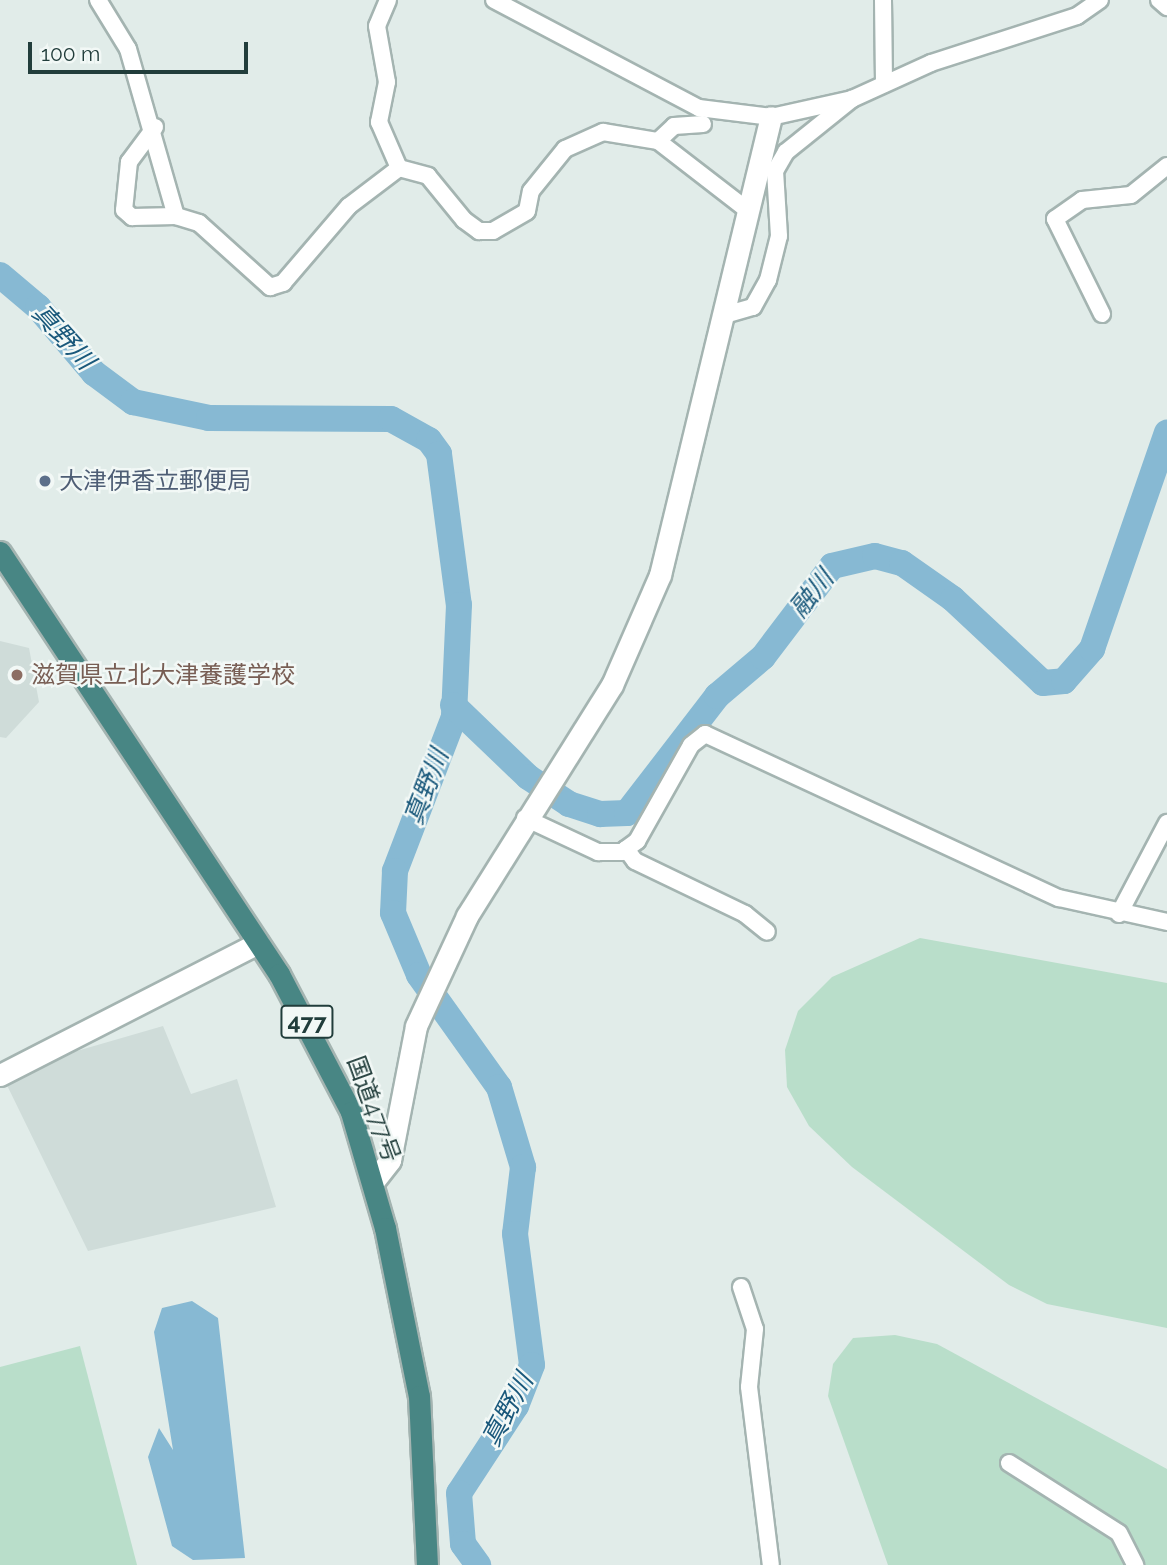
<!DOCTYPE html>
<html>
<head>
<meta charset="utf-8">
<style>
	body { margin:0 }
	#map { position:relative; width:1167px; height:1565px; overflow:hidden; background:#e1ece9; font-family:Raleway,"Noto Sans JP",sans-serif }
	div>[style] { position:absolute }
	.built>* { inset:0; background:#cfdcd9 }
	.green>* { inset:0; background:#b9deca }
	.water>* { inset:0; background:#87b9d3 }
	.river>* { height:26px; margin:-13px; padding:0 13px; transform-origin:13px; border-radius:13px; background:#87b9d3 }
	.roads { filter:drop-shadow(2px 0 #a4b4b1) drop-shadow(-2px 0 #a4b4b1) drop-shadow(0 2px #a4b4b1) drop-shadow(0 -2px #a4b4b1) }
	.minor>* { height:16px; margin:-8px; padding:0 8px; transform-origin:8px; border-radius:8px; background:#fff }
	.tertiary>* { height:21px; margin:-10.5px; padding:0 10.5px; transform-origin:10.5px; border-radius:10.5px; background:#fff }
	.trunk>* { height:21px; margin:-10.5px; padding:0 10.5px; transform-origin:10.5px; border-radius:10.5px; background:#488684 }
	.dots>* { width:19px; height:19px; translate:-50% -50%; box-sizing:border-box; border:4px solid #f2f8f6; border-radius:50% }
	span { translate:-50% -50%; white-space:nowrap; text-align:center; line-height:1.15; -webkit-text-stroke:5px #f2f8f6; paint-order:stroke }
	.shield-label span { padding:2px 5px; background:#f2f8f6; border:2px solid; border-radius:5px; -webkit-text-stroke-width:0 }
	.shield-label { font-size:23px; color:#213d3b; font-weight:700 }
	.service-label { font-size:24px; color:#4e5e75 }
	.left { translate:0 -50%; text-align:left }
	.education-label { font-size:24px; color:#785e54 }
	.street-label { font-size:24px; color:#213d3b }
	.water-label { font-size:26px; color:#19587b; font-style:italic }
	.scale { position:absolute; left:28px; top:42px; width:220px; height:32px; box-sizing:border-box; border:4px solid #213d3b; border-top:0; padding-left:9px; font-size:21px; line-height:24px; white-space:nowrap; color:#213d3b; -webkit-text-stroke:5px #f2f8f6; paint-order:stroke }
</style>
</head>
<body>
<div id="map">
	<div class="built">
		<i style="clip-path:polygon(0 641px,29px 648px,39px 702px,6px 738px,0 737px)"></i>
		<i style="clip-path:polygon(163px 1026px,191px 1094px,237px 1079px,276px 1207px,88px 1251px,1px 1073px)"></i>
	</div>
	<div class="green">
		<i style="clip-path:polygon(920px 938px,1167px 983px,1167px 1328px,1047px 1304px,1009px 1285px,852px 1167px,809px 1126px,787px 1087px,785px 1050px,798px 1011px,832px 977px)"></i>
		<i style="clip-path:polygon(895px 1335px,937px 1344px,1167px 1469px,1167px 1565px,888px 1565px,828px 1396px,833px 1364px,853px 1338px)"></i>
		<i style="clip-path:polygon(80px 1346px,137px 1565px,0 1565px,0 1367px)"></i>
	</div>
	<div class="water">
		<i style="clip-path:polygon(192px 1301px,218px 1318px,245px 1558px,193px 1560px,172px 1546px,148px 1457px,159px 1428px,173px 1450px,154px 1332px,162px 1308px)"></i>
	</div>
	<div class="river">
		<i style="left:0;top:275px;width:50px;rotate:40.1deg"></i>
		<i style="left:38px;top:307px;width:87px;rotate:49.7deg"></i>
		<i style="left:94px;top:373px;width:49px;rotate:36.6deg"></i>
		<i style="left:133px;top:402px;width:78px;rotate:11.9deg"></i>
		<i style="left:209px;top:418px;width:182px;rotate:0.3deg"></i>
		<i style="left:391px;top:419px;width:43px;rotate:28.9deg"></i>
		<i style="left:429px;top:440px;width:17px;rotate:54deg"></i>
		<i style="left:439px;top:454px;width:152px;rotate:82.5deg"></i>
		<i style="left:459px;top:605px;width:112px;rotate:92.6deg"></i>
		<i style="left:454px;top:717px;width:165px;rotate:111deg"></i>
		<i style="left:395px;top:871px;width:42px;rotate:92.7deg"></i>
		<i style="left:393px;top:913px;width:67px;rotate:67.2deg"></i>
		<i style="left:419px;top:975px;width:138px;rotate:54.5deg"></i>
		<i style="left:499px;top:1087px;width:84px;rotate:73.3deg"></i>
		<i style="left:523px;top:1167px;width:67px;rotate:96.8deg"></i>
		<i style="left:515px;top:1234px;width:132px;rotate:82.6deg"></i>
		<i style="left:532px;top:1365px;width:44px;rotate:111.3deg"></i>
		<i style="left:516px;top:1406px;width:104px;rotate:123.2deg"></i>
		<i style="left:459px;top:1493px;width:51px;rotate:85.5deg"></i>
		<i style="left:463px;top:1544px;width:26px;rotate:54deg"></i>
		<i style="left:453px;top:705px;width:104px;rotate:43.8deg"></i>
		<i style="left:528px;top:777px;width:49px;rotate:33.4deg"></i>
		<i style="left:569px;top:804px;width:33px;rotate:18deg"></i>
		<i style="left:600px;top:814px;width:27px;rotate:-2deg"></i>
		<i style="left:627px;top:813px;width:148px;rotate:-52.4deg"></i>
		<i style="left:717px;top:696px;width:60px;rotate:-40.3deg"></i>
		<i style="left:763px;top:657px;width:114px;rotate:-52.8deg"></i>
		<i style="left:832px;top:566px;width:44px;rotate:-13.1deg"></i>
		<i style="left:875px;top:556px;width:28px;rotate:15deg"></i>
		<i style="left:902px;top:563px;width:62px;rotate:35.2deg"></i>
		<i style="left:953px;top:599px;width:123px;rotate:43deg"></i>
		<i style="left:1043px;top:683px;width:21px;rotate:-5deg"></i>
		<i style="left:1064px;top:681px;width:43px;rotate:-48.8deg"></i>
		<i style="left:1092px;top:649px;width:229px;rotate:-70.9deg"></i>
	</div>
	<div class="roads">
		<div class="minor">
			<i style="left:98px;top:0;width:57px;rotate:58.5deg"></i>
			<i style="left:128px;top:49px;width:174px;rotate:74deg"></i>
			<i style="left:388px;top:0;width:28px;rotate:113deg"></i>
			<i style="left:377px;top:26px;width:57px;rotate:79.9deg"></i>
			<i style="left:387px;top:82px;width:41px;rotate:101.3deg"></i>
			<i style="left:379px;top:122px;width:50px;rotate:66.5deg"></i>
			<i style="left:494px;top:0;width:232px;rotate:27.8deg"></i>
			<i style="left:699px;top:108px;width:73px;rotate:7.1deg"></i>
			<i style="left:771px;top:117px;width:83px;rotate:-12.5deg"></i>
			<i style="left:852px;top:99px;width:87px;rotate:-24.5deg"></i>
			<i style="left:931px;top:63px;width:153px;rotate:-17.8deg"></i>
			<i style="left:1077px;top:16px;width:28px;rotate:-35deg"></i>
			<i style="left:883px;top:0;width:84px;rotate:89.3deg"></i>
			<i style="left:1159px;top:0;width:11px;rotate:41deg"></i>
			<i style="left:155px;top:127px;width:44px;rotate:126.6deg"></i>
			<i style="left:129px;top:162px;width:48px;rotate:95.9deg"></i>
			<i style="left:124px;top:210px;width:11px;rotate:41deg"></i>
			<i style="left:132px;top:217px;width:44px;rotate:-1.3deg"></i>
			<i style="left:176px;top:216px;width:24px;rotate:17deg"></i>
			<i style="left:199px;top:223px;width:96px;rotate:42deg"></i>
			<i style="left:270px;top:287px;width:14px;rotate:-17deg"></i>
			<i style="left:283px;top:283px;width:101px;rotate:-49.4deg"></i>
			<i style="left:349px;top:206px;width:63px;rotate:-37.2deg"></i>
			<i style="left:399px;top:168px;width:30px;rotate:15deg"></i>
			<i style="left:428px;top:176px;width:57px;rotate:50.7deg"></i>
			<i style="left:464px;top:220px;width:19px;rotate:36deg"></i>
			<i style="left:479px;top:231px;width:14px"></i>
			<i style="left:493px;top:231px;width:39px;rotate:-30deg"></i>
			<i style="left:527px;top:211px;width:20px;rotate:-79deg"></i>
			<i style="left:531px;top:191px;width:54px;rotate:-51deg"></i>
			<i style="left:565px;top:149px;width:42px;rotate:-24.1deg"></i>
			<i style="left:603px;top:132px;width:56px;rotate:9.3deg"></i>
			<i style="left:658px;top:141px;width:116px;rotate:37.7deg"></i>
			<i style="left:658px;top:141px;width:22px;rotate:-43deg"></i>
			<i style="left:674px;top:126px;width:29px;rotate:-4deg"></i>
			<i style="left:728px;top:314px;width:26px;rotate:-16deg"></i>
			<i style="left:753px;top:307px;width:31px;rotate:-61deg"></i>
			<i style="left:768px;top:280px;width:45px;rotate:-76deg"></i>
			<i style="left:779px;top:236px;width:65px;rotate:-93.5deg"></i>
			<i style="left:775px;top:171px;width:22px;rotate:-60deg"></i>
			<i style="left:786px;top:152px;width:85px;rotate:-38.8deg"></i>
			<i style="left:1102px;top:314px;width:106px;rotate:-116.3deg"></i>
			<i style="left:1055px;top:219px;width:33px;rotate:-35deg"></i>
			<i style="left:1082px;top:200px;width:49px;rotate:-5.8deg"></i>
			<i style="left:1131px;top:195px;width:46px;rotate:-38.9deg"></i>
			<i style="left:525px;top:818px;width:81px;rotate:25deg"></i>
			<i style="left:598px;top:852px;width:24px"></i>
			<i style="left:622px;top:852px;width:19px;rotate:-36deg"></i>
			<i style="left:637px;top:841px;width:110px;rotate:-60.6deg"></i>
			<i style="left:691px;top:745px;width:18px;rotate:-38deg"></i>
			<i style="left:705px;top:734px;width:390px;rotate:24.9deg"></i>
			<i style="left:1059px;top:898px;width:111px;rotate:12.5deg"></i>
			<i style="left:626px;top:849px;width:15px;rotate:53deg"></i>
			<i style="left:635px;top:861px;width:122px;rotate:25.7deg"></i>
			<i style="left:745px;top:914px;width:28px;rotate:39deg"></i>
			<i style="left:1119px;top:914px;width:103px;rotate:-62.2deg"></i>
			<i style="left:741px;top:1287px;width:44px;rotate:71.6deg"></i>
			<i style="left:755px;top:1329px;width:58px;rotate:95.9deg"></i>
			<i style="left:749px;top:1387px;width:179px;rotate:83deg"></i>
			<i style="left:1009px;top:1463px;width:130px;rotate:32.5deg"></i>
			<i style="left:1119px;top:1533px;width:36px;rotate:63deg"></i>
		</div>
		<div class="tertiary">
			<i style="left:0;top:1075px;width:290px;rotate:-27.1deg"></i>
			<i style="left:373px;top:1182px;width:28px;rotate:-52deg"></i>
			<i style="left:390px;top:1160px;width:136px;rotate:-79deg"></i>
			<i style="left:416px;top:1026px;width:121px;rotate:-65.1deg"></i>
			<i style="left:467px;top:916px;width:273px;rotate:-57.9deg"></i>
			<i style="left:612px;top:685px;width:120px;rotate:-66.4deg"></i>
			<i style="left:660px;top:575px;width:471px;rotate:-76.4deg"></i>
		</div>
		<div class="trunk">
			<i style="left:0;top:552px;width:506px;rotate:56.53deg"></i>
			<i style="left:279px;top:974px;width:156px;rotate:62.4deg"></i>
			<i style="left:351px;top:1112px;width:121px;rotate:73.7deg"></i>
			<i style="left:385px;top:1228px;width:171px;rotate:78.6deg"></i>
			<i style="left:419px;top:1396px;width:169px;rotate:87.3deg"></i>
		</div>
	</div>
	<div class="dots">
		<i style="left:45px;top:481px;background:#5c6f8a"></i>
		<i style="left:17px;top:675px;background:#8d6e63"></i>
	</div>
	<div class="shield-label">
		<span style="left:307px;top:1022px">477</span>
	</div>
	<div class="service-label">
		<span class="left" style="left:59px;top:481px">大津伊香立郵便局</span>
	</div>
	<div class="education-label">
		<span class="left" style="left:31px;top:675px">滋賀県立北大津養護学校</span>
	</div>
	<div class="street-label">
		<span style="left:374px;top:1109px;rotate:70deg">国道477号</span>
	</div>
	<div class="water-label">
		<span style="left:63px;top:337px;rotate:48deg">真野川</span>
		<span style="left:812px;top:594px;rotate:-51deg">融川</span>
		<span style="left:427px;top:787px;rotate:-69deg">真野川</span>
		<span style="left:508px;top:1410px;rotate:-62deg">真野川</span>
	</div>
	<div class="scale">100 m</div>
</div>
</body>
</html>
